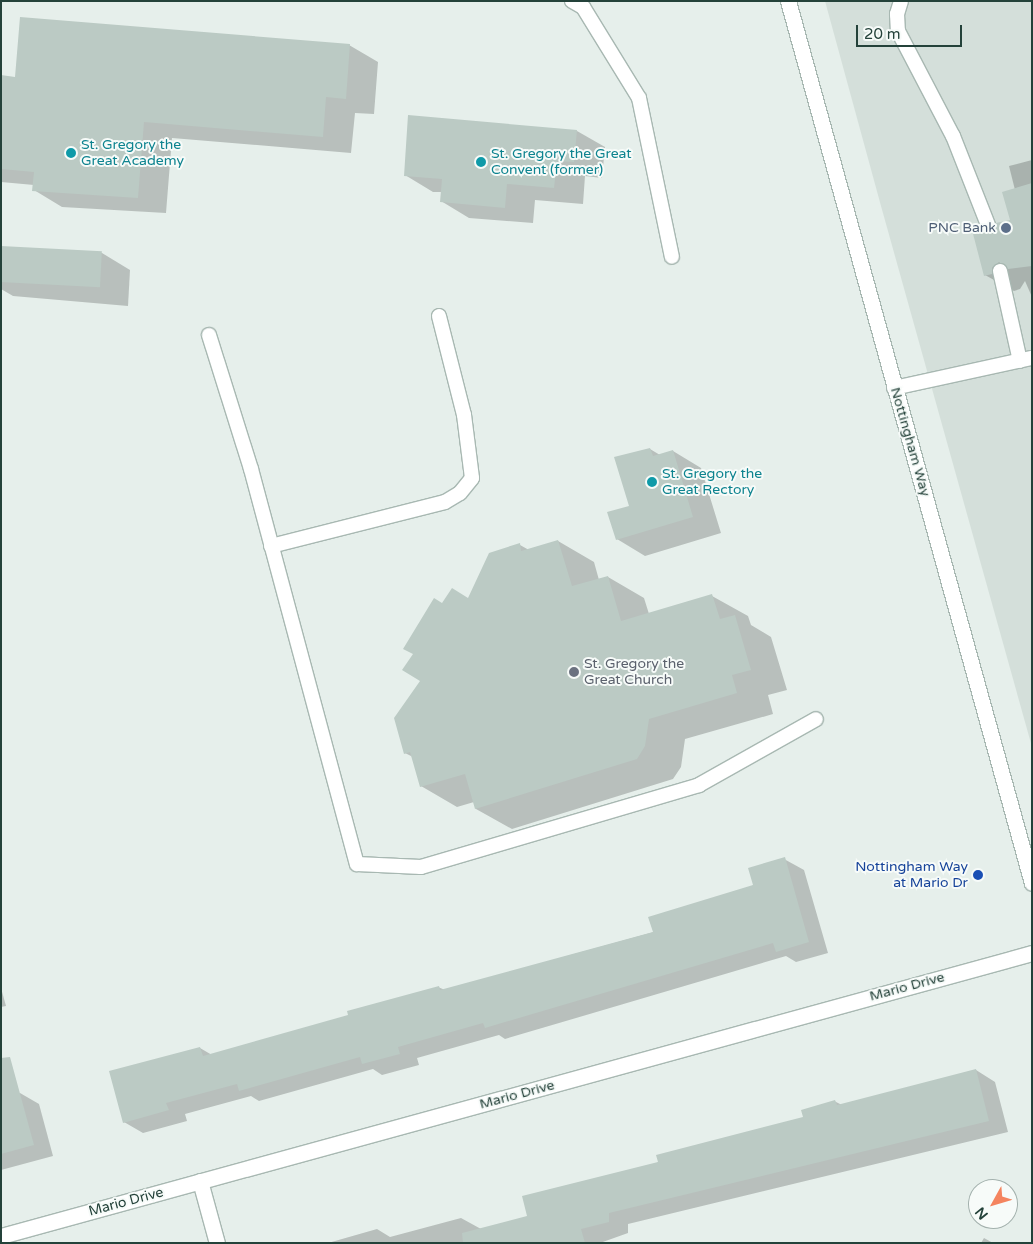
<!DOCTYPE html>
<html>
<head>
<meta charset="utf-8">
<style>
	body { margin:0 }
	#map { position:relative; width:1033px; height:1244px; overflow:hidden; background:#e6efeb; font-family:"Varela Round",sans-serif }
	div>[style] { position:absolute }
	.built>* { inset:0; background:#d4dfda }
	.shadow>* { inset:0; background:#0003 }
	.building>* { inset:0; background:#bbcac4; transform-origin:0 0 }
	.roads { filter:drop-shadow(1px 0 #a8b8b2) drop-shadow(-1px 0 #a8b8b2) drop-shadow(0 1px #a8b8b2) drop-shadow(0 -1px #a8b8b2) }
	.service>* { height:14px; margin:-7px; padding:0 7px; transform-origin:7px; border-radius:7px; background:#fff }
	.minor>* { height:15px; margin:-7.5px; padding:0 7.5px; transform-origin:7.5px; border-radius:7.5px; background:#fff }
	.tertiary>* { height:15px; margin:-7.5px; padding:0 7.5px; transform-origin:7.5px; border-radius:7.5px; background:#fff }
	.dots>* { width:14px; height:14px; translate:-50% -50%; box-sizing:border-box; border:2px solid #f7fbf9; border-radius:50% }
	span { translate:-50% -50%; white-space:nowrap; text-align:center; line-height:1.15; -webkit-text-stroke:4px #f7fbf9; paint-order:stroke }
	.culture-label { font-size:14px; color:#0d838f }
	.left { translate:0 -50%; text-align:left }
	.service-label { font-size:14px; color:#4e5e75 }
	.right { translate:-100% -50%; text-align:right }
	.street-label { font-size:14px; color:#24423a }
	.worship-label { font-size:14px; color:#5b616d }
	.transit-label { font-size:14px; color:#164399 }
	.frame { position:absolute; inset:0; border:2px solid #24423a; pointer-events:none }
	.north { position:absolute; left:968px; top:1179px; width:50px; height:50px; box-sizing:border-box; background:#f7fbf9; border:1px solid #a3b1ad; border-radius:50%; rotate:231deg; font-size:14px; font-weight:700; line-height:20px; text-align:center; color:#24423a }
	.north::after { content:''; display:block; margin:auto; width:18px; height:22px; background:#f4845f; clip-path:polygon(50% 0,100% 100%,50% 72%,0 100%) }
	.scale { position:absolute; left:856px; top:25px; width:106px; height:22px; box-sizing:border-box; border:2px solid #24423a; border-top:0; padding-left:6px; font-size:15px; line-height:18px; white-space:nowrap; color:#24423a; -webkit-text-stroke:4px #f7fbf9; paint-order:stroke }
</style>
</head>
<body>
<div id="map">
	<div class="built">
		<i style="clip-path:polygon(825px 1px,1032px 1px,1032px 747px,881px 206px)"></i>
	</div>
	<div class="shadow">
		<i style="clip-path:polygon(349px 45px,378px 62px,374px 114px,355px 113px,351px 153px,172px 138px,166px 213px,62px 207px,34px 190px,34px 185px,1px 182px,1px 77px,16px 78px)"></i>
		<i style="clip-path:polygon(577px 131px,605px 147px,602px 178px,585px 176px,583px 204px,535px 200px,533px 223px,469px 218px,441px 201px,442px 192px,433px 192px,405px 175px)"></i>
		<i style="clip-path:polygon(1032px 160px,1032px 297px,1025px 281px,1020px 289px,1014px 291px,985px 275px,991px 235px,1011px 220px,1015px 190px,1009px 166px)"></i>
		<i style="clip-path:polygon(1px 247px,102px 253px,130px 270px,128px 306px,13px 296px,1px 289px)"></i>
		<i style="clip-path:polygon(650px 449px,660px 455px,673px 451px,701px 468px,721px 533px,645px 556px,617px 539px)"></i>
		<i style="clip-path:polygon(558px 541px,594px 562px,599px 580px,608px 577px,644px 598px,649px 614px,712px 596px,748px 616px,751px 625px,771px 637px,787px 690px,768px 695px,773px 714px,685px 739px,681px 767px,673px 779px,512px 829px,476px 809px,474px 802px,457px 807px,421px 786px,413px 757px,405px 753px,443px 604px,469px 599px,520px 545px,529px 550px)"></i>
		<i style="clip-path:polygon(784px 859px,804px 870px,828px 953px,796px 962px,786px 956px,505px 1039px,499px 1035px,417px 1058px,419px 1065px,382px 1075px,373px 1069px,259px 1101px,251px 1096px,185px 1114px,187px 1121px,143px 1133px,124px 1122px,200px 1048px,212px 1055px,350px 1016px,438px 987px,445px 990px,654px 932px,754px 885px)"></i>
		<i style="clip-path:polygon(1px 988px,6px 1006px,1px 1007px)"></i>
		<i style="clip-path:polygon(976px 1070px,995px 1082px,1008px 1132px,628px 1224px,628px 1233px,600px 1243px,328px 1243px,377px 1229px,390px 1237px,461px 1218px,481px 1229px,529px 1217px,659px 1162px,805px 1118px,834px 1101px,842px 1105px)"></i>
		<i style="clip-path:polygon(20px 1093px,39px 1104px,53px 1156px,1px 1170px,1px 1098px)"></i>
		<i style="clip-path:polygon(984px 1238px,993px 1243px,981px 1243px)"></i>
	</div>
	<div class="building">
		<i style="clip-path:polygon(20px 17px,350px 44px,346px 99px,326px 97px,323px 137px,144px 122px,138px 198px,32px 191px,34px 172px,1px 169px,1px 75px,15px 77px)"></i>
		<i style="clip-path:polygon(408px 115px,577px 130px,574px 162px,557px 161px,554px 188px,507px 184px,505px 208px,440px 202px,442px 179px,404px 176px)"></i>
		<i style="clip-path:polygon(1032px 183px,1032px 266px,1008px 269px,999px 262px,992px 268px,992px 274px,984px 276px,972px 230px,980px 228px,991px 233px,996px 223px,1010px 220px,1002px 192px)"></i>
		<i style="left:1px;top:246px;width:101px;height:36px;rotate:3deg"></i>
		<i style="clip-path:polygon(650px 448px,653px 456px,673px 450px,693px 517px,616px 540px,607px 512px,629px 506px,614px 457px)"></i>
		<i style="clip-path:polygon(558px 540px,572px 586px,608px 576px,621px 621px,712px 594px,720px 619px,735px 615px,751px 670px,732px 675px,737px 693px,649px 719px,645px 746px,637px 759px,475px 809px,465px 774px,420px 787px,410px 752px,404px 754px,394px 718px,420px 681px,402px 670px,413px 654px,403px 649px,434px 598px,442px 603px,452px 588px,468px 598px,489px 553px,520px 543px,521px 551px)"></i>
		<i style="clip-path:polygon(785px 857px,809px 942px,776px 952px,773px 943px,485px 1028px,483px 1023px,398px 1047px,400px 1054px,362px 1064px,360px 1057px,239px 1091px,237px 1084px,166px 1103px,169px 1110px,123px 1123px,109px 1071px,200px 1047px,203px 1056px,348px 1015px,347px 1011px,439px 986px,440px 990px,653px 932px,648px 917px,753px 885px,748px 868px)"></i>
		<i style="clip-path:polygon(10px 1057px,34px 1145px,1px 1154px,1px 1058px)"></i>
		<i style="clip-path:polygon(976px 1069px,989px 1121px,609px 1213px,609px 1222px,581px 1229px,585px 1243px,463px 1243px,462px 1233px,527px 1216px,522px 1196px,658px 1162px,656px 1155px,803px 1117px,801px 1110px,835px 1100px,837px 1105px)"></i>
	</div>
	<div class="roads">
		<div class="service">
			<i style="left:572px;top:1px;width:13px;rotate:29deg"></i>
			<i style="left:583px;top:7px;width:107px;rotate:58.4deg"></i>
			<i style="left:639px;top:98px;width:162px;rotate:78.3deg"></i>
			<i style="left:901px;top:1px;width:14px;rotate:107deg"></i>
			<i style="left:897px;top:14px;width:17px;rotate:87deg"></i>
			<i style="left:898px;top:31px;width:119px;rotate:62.4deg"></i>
			<i style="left:953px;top:136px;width:96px;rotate:68.5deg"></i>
			<i style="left:1000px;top:271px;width:92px;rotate:77.5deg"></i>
			<i style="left:209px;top:335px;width:140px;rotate:72.6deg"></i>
			<i style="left:251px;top:469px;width:409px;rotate:75deg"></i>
			<i style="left:357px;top:864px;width:64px;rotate:2.7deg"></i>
			<i style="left:421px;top:867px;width:290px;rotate:-16.4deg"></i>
			<i style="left:699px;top:785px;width:134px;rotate:-29.4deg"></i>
			<i style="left:894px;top:388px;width:141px;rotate:-12.3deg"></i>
			<i style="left:271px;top:546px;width:179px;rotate:-14.2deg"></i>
			<i style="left:445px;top:502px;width:17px;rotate:-31deg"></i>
			<i style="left:460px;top:493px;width:19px;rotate:-51deg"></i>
			<i style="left:472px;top:478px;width:64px;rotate:-97.2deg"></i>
			<i style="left:464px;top:415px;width:102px;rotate:-104.2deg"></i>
		</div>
		<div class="minor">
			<i style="left:200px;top:1181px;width:64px;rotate:74.7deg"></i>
			<i style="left:1px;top:1236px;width:1069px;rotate:-15.35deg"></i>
		</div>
		<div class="tertiary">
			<i style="left:788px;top:1px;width:915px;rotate:74.54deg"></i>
		</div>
	</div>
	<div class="dots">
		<i style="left:71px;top:153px;background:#0f9aa8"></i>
		<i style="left:481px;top:162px;background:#0f9aa8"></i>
		<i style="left:1006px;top:228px;background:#5c6f8a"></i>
		<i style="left:652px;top:482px;background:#0f9aa8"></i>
		<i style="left:574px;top:672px;background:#6b7280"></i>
		<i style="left:978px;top:875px;background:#1a4fb4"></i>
	</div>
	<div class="culture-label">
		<span class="left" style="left:81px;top:153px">St. Gregory the<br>Great Academy</span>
		<span class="left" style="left:491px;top:162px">St. Gregory the Great<br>Convent (former)</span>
		<span class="left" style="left:662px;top:482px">St. Gregory the<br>Great Rectory</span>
	</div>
	<div class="service-label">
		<span class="right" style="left:996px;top:228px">PNC Bank</span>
	</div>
	<div class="street-label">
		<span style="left:910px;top:442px;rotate:74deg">Nottingham Way</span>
		<span style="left:907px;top:987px;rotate:-15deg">Mario Drive</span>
		<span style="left:517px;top:1095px;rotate:-15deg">Mario Drive</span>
		<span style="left:126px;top:1202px;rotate:-15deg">Mario Drive</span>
	</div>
	<div class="worship-label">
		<span class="left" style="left:584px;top:672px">St. Gregory the<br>Great Church</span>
	</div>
	<div class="transit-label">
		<span class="right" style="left:968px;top:875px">Nottingham Way<br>at Mario Dr</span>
	</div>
	<div class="frame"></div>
	<div class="north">N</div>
	<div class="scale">20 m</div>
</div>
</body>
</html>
